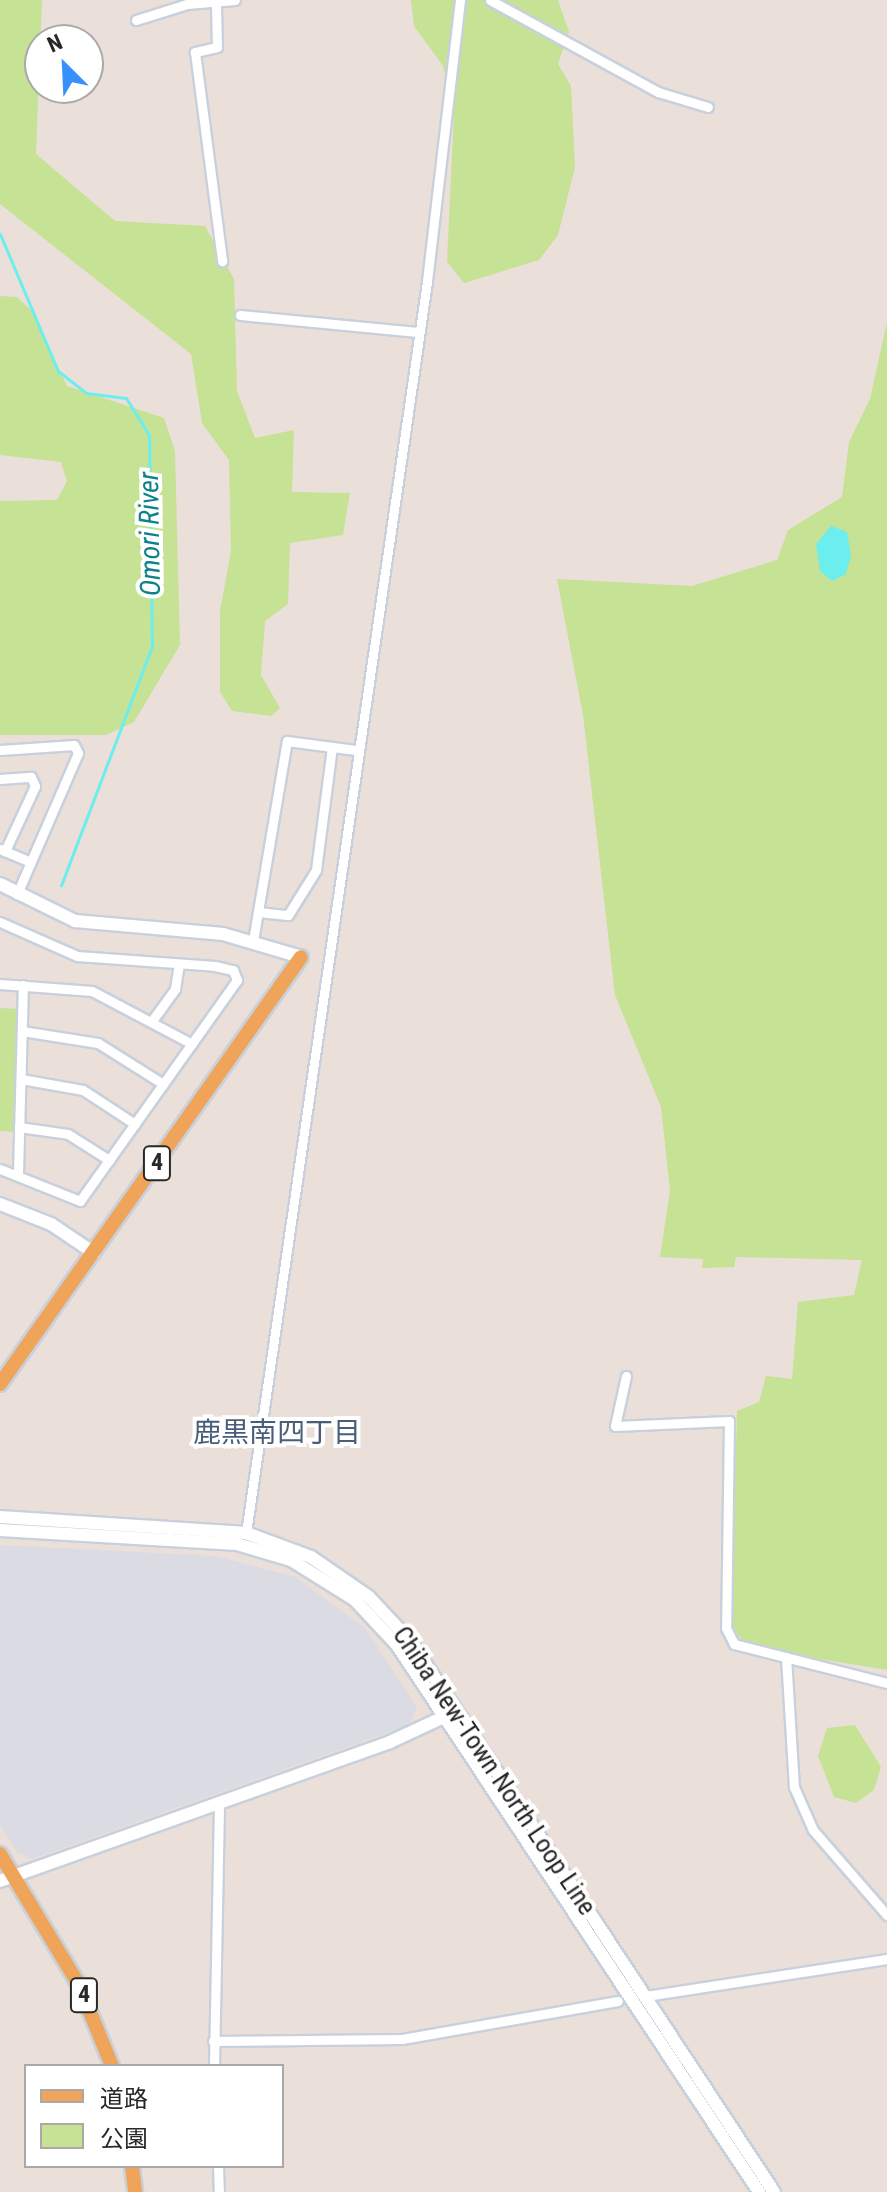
<!DOCTYPE html>
<html>
<head>
<meta charset="utf-8">
<style>
	body { margin:0 }
	#map { position:relative; width:887px; height:2192px; overflow:hidden; background:#ebdfda; font-family:"Roboto Condensed","Noto Sans JP",sans-serif }
	div>[style] { position:absolute }
	.industrial>* { inset:0; background:#dbdbe3 }
	.green>* { inset:0; background:#c5e295 }
	.water>* { inset:0; background:#6beeed }
	.stream>* { height:3px; margin:-1.5px; padding:0 1.5px; transform-origin:1.5px; border-radius:1.5px; background:#6beeed }
	.roads { filter:drop-shadow(2px 0 #c8d1db) drop-shadow(-2px 0 #c8d1db) drop-shadow(0 2px #c8d1db) drop-shadow(0 -2px #c8d1db) }
	.street>* { height:9px; margin:-4.5px; padding:0 4.5px; transform-origin:4.5px; border-radius:4.5px; background:#fff }
	.secondary>* { height:12px; margin:-6px; padding:0 6px; transform-origin:6px; border-radius:6px; background:#fff }
	.primary>* { height:14px; margin:-7px; padding:0 7px; transform-origin:7px; border-radius:7px; background:#f0a459 }
	span { translate:-50% -50%; white-space:nowrap; text-align:center; line-height:1.15; -webkit-text-stroke:8px #fff; paint-order:stroke }
	.shield-label span { padding:2px 6px; background:#fff; border:2px solid; border-radius:6px; -webkit-text-stroke-width:0 }
	.shield-label { font-size:24px; color:#282828; font-weight:700 }
	.street-label { font-size:26px; color:#282828 }
	.water-label { font-size:28px; color:#0d828a; font-style:italic }
	.neighbourhood-label { font-size:28px; color:#495e79 }
	.legend { position:absolute; left:24px; top:2064px; width:260px; height:104px; box-sizing:border-box; background:#fff; border:2px solid #a9a9a9; margin:0; padding:10px 14px; list-style:none; font-size:24px; color:#282828 }
	.legend li { display:flex; align-items:center; gap:16px; height:40px }
	.legend b { width:40px; border:2px solid #a9a9a9 }
	.north { position:absolute; left:24px; top:24px; width:80px; height:80px; box-sizing:border-box; background:#fff; border:2px solid #a9a9a9; border-radius:50%; rotate:336deg; font-size:22px; font-weight:700; line-height:32px; text-align:center; color:#282828 }
	.north::after { content:''; display:block; margin:auto; width:28px; height:36px; background:#3891fa; clip-path:polygon(50% 0,100% 100%,50% 72%,0 100%) }
</style>
</head>
<body>
<div id="map">
	<div class="industrial">
		<i style="clip-path:polygon(0 1545px,216px 1556px,295px 1577px,365px 1628px,417px 1707px,409px 1725px,32px 1859px,17px 1852px,0 1825px)"></i>
	</div>
	<div class="green">
		<i style="clip-path:polygon(0 0,42px 0,36px 154px,115px 221px,205px 226px,234px 279px,237px 391px,255px 438px,294px 430px,292px 492px,350px 493px,343px 535px,290px 543px,288px 604px,265px 621px,261px 675px,280px 708px,271px 716px,232px 711px,220px 692px,220px 611px,231px 551px,229px 460px,202px 423px,191px 354px,0 204px)"></i>
		<i style="clip-path:polygon(411px 0,558px 0,569px 32px,558px 64px,571px 86px,575px 167px,558px 235px,539px 260px,464px 283px,447px 262px,454px 112px,443px 66px,414px 26px)"></i>
		<i style="clip-path:polygon(0 296px,17px 297px,32px 311px,67px 386px,164px 418px,175px 451px,180px 645px,134px 722px,106px 735px,0 735px,0 501px,57px 500px,67px 481px,61px 462px,0 455px)"></i>
		<i style="clip-path:polygon(887px 322px,887px 1670px,746px 1647px,731px 1624px,737px 1411px,759px 1402px,766px 1376px,792px 1379px,798px 1302px,854px 1295px,862px 1260px,736px 1257px,734px 1267px,702px 1268px,703px 1259px,660px 1257px,670px 1191px,661px 1107px,615px 995px,583px 715px,557px 579px,692px 586px,777px 560px,788px 530px,842px 497px,849px 442px,870px 399px)"></i>
		<i style="clip-path:polygon(0 1008px,18px 1009px,14px 1132px,0 1131px)"></i>
		<i style="clip-path:polygon(855px 1725px,881px 1767px,874px 1790px,856px 1803px,834px 1797px,818px 1756px,827px 1728px)"></i>
	</div>
	<div class="water">
		<i style="clip-path:polygon(831px 526px,847px 532px,851px 556px,846px 574px,832px 581px,820px 571px,816px 544px)"></i>
	</div>
	<div class="stream">
		<i style="left:0;top:234px;width:149px;rotate:67.1deg"></i>
		<i style="left:58px;top:371px;width:36px;rotate:38deg"></i>
		<i style="left:86px;top:393px;width:40px;rotate:7.1deg"></i>
		<i style="left:126px;top:398px;width:44px;rotate:58.1deg"></i>
		<i style="left:149px;top:435px;width:211px;rotate:89.2deg"></i>
		<i style="left:152px;top:646px;width:256px;rotate:110.8deg"></i>
	</div>
	<div class="roads">
		<div class="street">
			<i style="left:490px;top:0;width:192px;rotate:28.7deg"></i>
			<i style="left:658px;top:92px;width:52px;rotate:16.7deg"></i>
			<i style="left:216px;top:7px;width:40px;rotate:88.6deg"></i>
			<i style="left:217px;top:47px;width:23px;rotate:167deg"></i>
			<i style="left:195px;top:52px;width:211px;rotate:82.6deg"></i>
			<i style="left:136px;top:20px;width:53px;rotate:-17.4deg"></i>
			<i style="left:187px;top:4px;width:48px;rotate:-4.8deg"></i>
			<i style="left:240px;top:315px;width:179px;rotate:5.5deg"></i>
			<i style="left:0;top:750px;width:74px;rotate:-3.9deg"></i>
			<i style="left:74px;top:745px;width:9px;rotate:63deg"></i>
			<i style="left:78px;top:753px;width:154px;rotate:113.4deg"></i>
			<i style="left:0;top:779px;width:31px;rotate:-4deg"></i>
			<i style="left:31px;top:777px;width:10px;rotate:66deg"></i>
			<i style="left:35px;top:786px;width:72px;rotate:114.8deg"></i>
			<i style="left:0;top:849px;width:33px;rotate:23deg"></i>
			<i style="left:258px;top:912px;width:30px;rotate:6deg"></i>
			<i style="left:288px;top:915px;width:53px;rotate:-58.1deg"></i>
			<i style="left:316px;top:870px;width:124px;rotate:-82.6deg"></i>
			<i style="left:0;top:922px;width:84px;rotate:23.8deg"></i>
			<i style="left:77px;top:956px;width:138px;rotate:4.1deg"></i>
			<i style="left:215px;top:966px;width:18px;rotate:13deg"></i>
			<i style="left:233px;top:970px;width:11px;rotate:68deg"></i>
			<i style="left:237px;top:980px;width:271px;rotate:125.4deg"></i>
			<i style="left:80px;top:1201px;width:86px;rotate:-158.2deg"></i>
			<i style="left:253px;top:941px;width:203px;rotate:-80.4deg"></i>
			<i style="left:287px;top:741px;width:69px;rotate:7.5deg"></i>
			<i style="left:0;top:984px;width:92px;rotate:4.4deg"></i>
			<i style="left:92px;top:991px;width:113px;rotate:27.9deg"></i>
			<i style="left:154px;top:1018px;width:36px;rotate:-54deg"></i>
			<i style="left:175px;top:989px;width:25px;rotate:-81deg"></i>
			<i style="left:22px;top:1031px;width:77px;rotate:9deg"></i>
			<i style="left:98px;top:1043px;width:77px;rotate:32.2deg"></i>
			<i style="left:21px;top:1079px;width:63px;rotate:10.1deg"></i>
			<i style="left:83px;top:1090px;width:62px;rotate:33.2deg"></i>
			<i style="left:19px;top:1127px;width:49px;rotate:8.1deg"></i>
			<i style="left:68px;top:1134px;width:49px;rotate:32.4deg"></i>
			<i style="left:18px;top:1173px;width:188px;rotate:-88.5deg"></i>
			<i style="left:626px;top:1376px;width:51px;rotate:102.4deg"></i>
			<i style="left:615px;top:1426px;width:114px;rotate:-2.5deg"></i>
			<i style="left:729px;top:1421px;width:207px;rotate:90.8deg"></i>
			<i style="left:726px;top:1628px;width:18px;rotate:63deg"></i>
			<i style="left:734px;top:1644px;width:158px;rotate:14.3deg"></i>
			<i style="left:246px;top:1533px;width:1265px;rotate:-81.77deg"></i>
			<i style="left:427px;top:281px;width:283px;rotate:-83.3deg"></i>
			<i style="left:786px;top:1657px;width:130px;rotate:86.5deg"></i>
			<i style="left:794px;top:1787px;width:47px;rotate:66.2deg"></i>
			<i style="left:813px;top:1830px;width:113px;rotate:49deg"></i>
			<i style="left:645px;top:1996px;width:245px;rotate:-8.7deg"></i>
			<i style="left:213px;top:2041px;width:189px;rotate:-0.6deg"></i>
			<i style="left:402px;top:2039px;width:219px;rotate:-10deg"></i>
			<i style="left:214px;top:2066px;width:265px;rotate:-88.9deg"></i>
			<i style="left:218px;top:2166px;width:26px;rotate:88deg"></i>
		</div>
		<div class="secondary">
			<i style="left:0;top:884px;width:84px;rotate:26.3deg"></i>
			<i style="left:75px;top:921px;width:149px;rotate:5deg"></i>
			<i style="left:223px;top:934px;width:81px;rotate:16.4deg"></i>
			<i style="left:0;top:1204px;width:55px;rotate:21.4deg"></i>
			<i style="left:51px;top:1224px;width:52px;rotate:34deg"></i>
			<i style="left:0;top:1517px;width:247px;rotate:3.7deg"></i>
			<i style="left:246px;top:1533px;width:69px;rotate:20.3deg"></i>
			<i style="left:311px;top:1557px;width:70px;rotate:34.6deg"></i>
			<i style="left:369px;top:1597px;width:62px;rotate:47deg"></i>
			<i style="left:411px;top:1642px;width:659px;rotate:56.58deg"></i>
			<i style="left:0;top:1530px;width:237px;rotate:3.4deg"></i>
			<i style="left:237px;top:1544px;width:56px;rotate:16.5deg"></i>
			<i style="left:291px;top:1560px;width:75px;rotate:32deg"></i>
			<i style="left:355px;top:1600px;width:62px;rotate:47deg"></i>
			<i style="left:397px;top:1645px;width:656px;rotate:56.5deg"></i>
			<i style="left:0;top:1881px;width:414px;rotate:-19.6deg"></i>
			<i style="left:390px;top:1742px;width:66px;rotate:-25deg"></i>
		</div>
		<div class="primary">
			<i style="left:0;top:1384px;width:522px;rotate:-54.82deg"></i>
			<i style="left:0;top:1854px;width:153px;rotate:58.9deg"></i>
			<i style="left:79px;top:1985px;width:87px;rotate:67.8deg"></i>
			<i style="left:132px;top:2166px;width:26px;rotate:83deg"></i>
		</div>
	</div>
	<div class="shield-label">
		<span style="left:157px;top:1163px">4</span>
		<span style="left:84px;top:1995px">4</span>
	</div>
	<div class="street-label">
		<span style="left:494px;top:1771px;rotate:56deg">Chiba New-Town North Loop Line</span>
	</div>
	<div class="water-label">
		<span style="left:150px;top:534px;rotate:-91deg">Omori River</span>
	</div>
	<div class="neighbourhood-label">
		<span style="left:277px;top:1433px">鹿黒南四丁目</span>
	</div>
	<ul class="legend">
	<li><b style="height:10px;background:#f0a459"></b>道路</li>
	<li><b style="height:22px;background:#c5e295"></b>公園</li>
	</ul>
	<div class="north">N</div>
</div>
</body>
</html>
